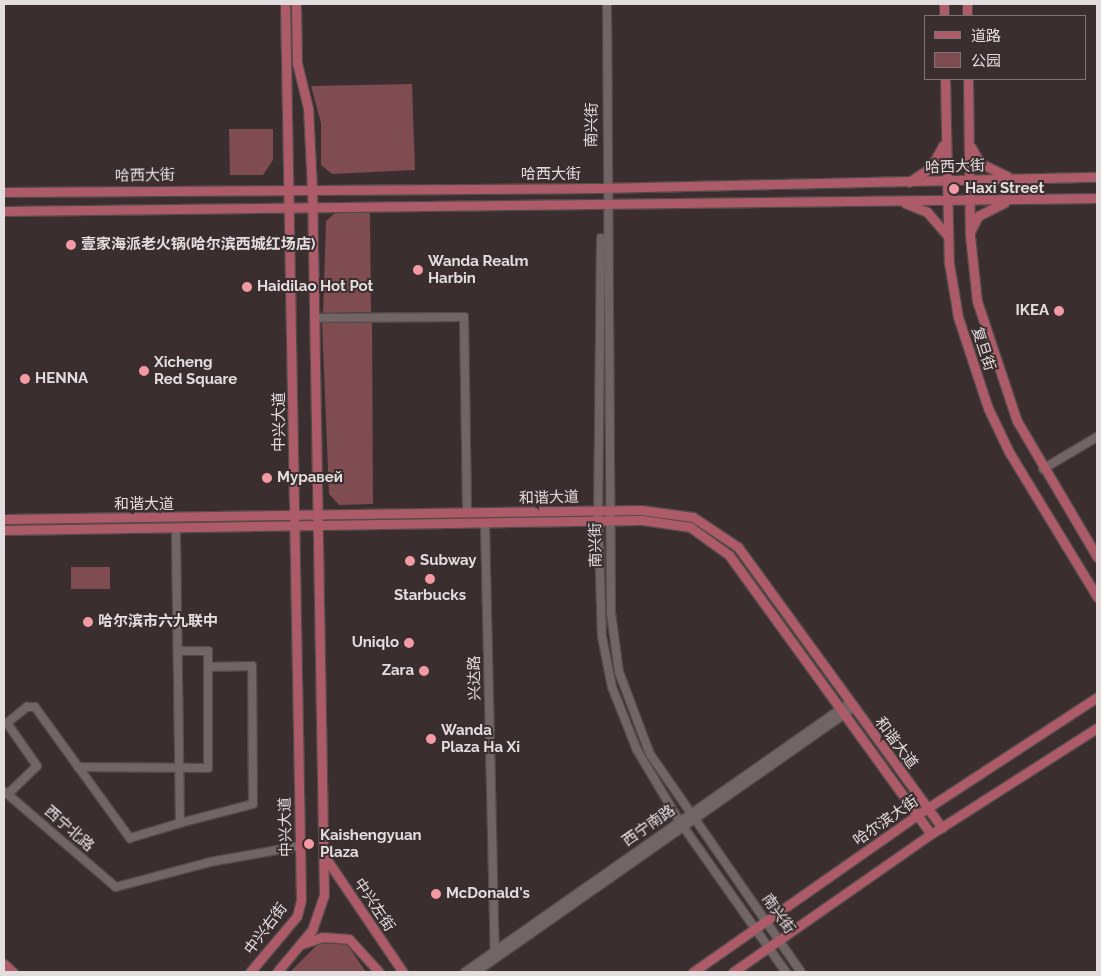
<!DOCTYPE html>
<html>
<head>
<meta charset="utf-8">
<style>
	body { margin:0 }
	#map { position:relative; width:1101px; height:976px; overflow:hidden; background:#3a2e2f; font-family:Raleway,"Noto Sans SC",sans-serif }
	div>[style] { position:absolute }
	.green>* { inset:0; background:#7e4c51; transform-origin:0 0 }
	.roads { filter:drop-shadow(1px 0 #544a4a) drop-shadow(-1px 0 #544a4a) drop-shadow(0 1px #544a4a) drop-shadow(0 -1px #544a4a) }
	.minor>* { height:8px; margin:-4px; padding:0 4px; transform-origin:4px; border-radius:4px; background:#726565 }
	.major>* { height:9px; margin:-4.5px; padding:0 4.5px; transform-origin:4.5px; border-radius:4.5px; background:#ad5b68 }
	.dots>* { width:14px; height:14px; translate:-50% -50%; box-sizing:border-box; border:2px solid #3a2e2f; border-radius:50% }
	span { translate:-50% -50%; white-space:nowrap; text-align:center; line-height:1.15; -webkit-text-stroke:4px #3a2e2f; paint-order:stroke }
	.street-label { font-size:15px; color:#e4dddd }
	.poi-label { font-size:15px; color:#e4dddd; font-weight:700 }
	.left { translate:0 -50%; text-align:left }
	.right { translate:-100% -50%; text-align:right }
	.frame { position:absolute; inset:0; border:5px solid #e4dddd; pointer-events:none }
	.legend { position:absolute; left:924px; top:15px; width:162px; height:65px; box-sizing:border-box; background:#3a2e2f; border:1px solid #7e7475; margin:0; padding:6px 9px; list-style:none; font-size:15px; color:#e4dddd }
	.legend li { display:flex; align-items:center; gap:10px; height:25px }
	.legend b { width:25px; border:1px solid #7e7475 }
</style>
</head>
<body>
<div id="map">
	<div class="green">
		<i style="clip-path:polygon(412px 84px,415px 170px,332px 174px,321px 165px,321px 123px,311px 86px)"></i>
		<i style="clip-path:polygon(229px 129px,273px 129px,273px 160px,263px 175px,230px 175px)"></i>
		<i style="clip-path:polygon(370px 212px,371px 312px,323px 313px,326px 221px,335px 213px)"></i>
		<i style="clip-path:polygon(322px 322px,372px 322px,373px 504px,339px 505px,329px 494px)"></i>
		<i style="left:71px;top:567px;width:39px;height:22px"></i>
		<i style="clip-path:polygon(322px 940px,347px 944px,366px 972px,290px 972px)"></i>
	</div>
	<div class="roads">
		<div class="minor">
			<i style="left:607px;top:4px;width:609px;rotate:89.62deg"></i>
			<i style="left:611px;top:613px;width:60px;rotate:82.3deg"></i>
			<i style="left:619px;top:672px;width:88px;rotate:69.3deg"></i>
			<i style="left:650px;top:754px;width:265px;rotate:55.3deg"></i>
			<i style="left:601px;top:238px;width:273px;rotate:90.6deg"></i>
			<i style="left:598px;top:511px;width:126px;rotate:88.2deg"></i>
			<i style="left:602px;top:637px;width:51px;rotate:78.7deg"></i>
			<i style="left:612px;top:687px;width:68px;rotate:68.4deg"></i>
			<i style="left:637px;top:750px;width:84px;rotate:59.2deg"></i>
			<i style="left:680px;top:822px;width:184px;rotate:54.8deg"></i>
			<i style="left:314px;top:318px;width:150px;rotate:-0.4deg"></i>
			<i style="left:464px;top:317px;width:195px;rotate:89.1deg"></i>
			<i style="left:1043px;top:469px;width:63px;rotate:-30.7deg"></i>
			<i style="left:485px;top:524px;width:428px;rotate:88.7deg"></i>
			<i style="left:78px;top:767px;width:130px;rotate:0.4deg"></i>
			<i style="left:208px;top:768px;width:117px;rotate:-90deg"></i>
			<i style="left:208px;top:651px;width:30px;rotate:180deg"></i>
			<i style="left:5px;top:792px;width:146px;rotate:40.6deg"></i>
			<i style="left:116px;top:887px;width:97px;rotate:-14.9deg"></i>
			<i style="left:210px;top:862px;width:91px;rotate:-10.1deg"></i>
			<i style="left:8px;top:794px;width:40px;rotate:-44deg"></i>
			<i style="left:37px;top:766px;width:52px;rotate:-124.9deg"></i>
			<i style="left:7px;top:723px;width:26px;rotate:-39deg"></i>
			<i style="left:27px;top:707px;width:8px"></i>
			<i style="left:35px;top:707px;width:162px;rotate:54.1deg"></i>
			<i style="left:130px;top:838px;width:52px;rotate:-16.7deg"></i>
			<i style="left:180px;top:823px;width:294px;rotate:-90.8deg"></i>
			<i style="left:180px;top:823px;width:75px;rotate:-14.6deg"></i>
			<i style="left:253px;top:804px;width:138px;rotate:-90.4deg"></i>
			<i style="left:252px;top:666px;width:44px;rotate:178.7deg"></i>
			<i style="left:465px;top:972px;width:469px;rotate:-35deg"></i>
			<i style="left:476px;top:972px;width:460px;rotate:-35deg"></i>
		</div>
		<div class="major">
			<i style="left:944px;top:4px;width:12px;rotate:90deg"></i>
			<i style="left:967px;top:4px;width:12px;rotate:90deg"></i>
			<i style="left:945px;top:79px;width:184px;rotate:88.8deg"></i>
			<i style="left:949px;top:263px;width:55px;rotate:80.5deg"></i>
			<i style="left:958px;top:317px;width:96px;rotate:71.8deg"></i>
			<i style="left:988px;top:408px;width:49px;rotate:64.5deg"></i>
			<i style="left:1009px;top:452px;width:170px;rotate:58.7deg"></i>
			<i style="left:968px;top:79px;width:157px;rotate:89.3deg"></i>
			<i style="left:970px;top:236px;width:65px;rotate:83.9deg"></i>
			<i style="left:977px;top:301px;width:126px;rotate:71.6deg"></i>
			<i style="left:1017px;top:421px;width:158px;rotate:59.5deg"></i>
			<i style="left:971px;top:147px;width:18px;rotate:61deg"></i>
			<i style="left:980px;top:163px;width:30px;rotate:26deg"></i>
			<i style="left:909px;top:182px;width:27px;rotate:-34deg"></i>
			<i style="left:931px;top:167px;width:25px;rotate:-61deg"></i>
			<i style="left:4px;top:192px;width:596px;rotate:-0.38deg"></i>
			<i style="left:600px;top:188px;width:497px;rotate:-1.3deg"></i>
			<i style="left:905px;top:203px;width:24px;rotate:22deg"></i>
			<i style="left:927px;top:212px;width:30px;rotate:49deg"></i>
			<i style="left:4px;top:211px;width:1093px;rotate:-0.68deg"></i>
			<i style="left:971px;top:230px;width:16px;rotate:-63deg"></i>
			<i style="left:978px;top:216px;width:30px;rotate:-27deg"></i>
			<i style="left:4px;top:519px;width:637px;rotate:-0.81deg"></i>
			<i style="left:641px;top:510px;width:52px;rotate:7.7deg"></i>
			<i style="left:693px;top:517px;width:54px;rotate:33.7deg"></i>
			<i style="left:738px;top:547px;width:347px;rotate:54deg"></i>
			<i style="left:4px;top:530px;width:638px;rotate:-0.9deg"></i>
			<i style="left:642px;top:520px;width:49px;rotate:8.3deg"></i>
			<i style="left:690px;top:527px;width:48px;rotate:35.7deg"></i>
			<i style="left:729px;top:555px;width:344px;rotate:54.1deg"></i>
			<i style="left:323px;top:854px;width:143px;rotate:55.9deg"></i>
			<i style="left:302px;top:944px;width:21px;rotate:-19deg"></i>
			<i style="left:322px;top:937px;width:27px;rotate:4deg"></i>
			<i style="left:349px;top:939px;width:45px;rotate:47.7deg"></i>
			<i style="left:4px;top:964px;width:12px;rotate:42deg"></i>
			<i style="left:250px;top:972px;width:73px;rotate:-50deg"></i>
			<i style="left:297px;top:916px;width:16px;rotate:-76deg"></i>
			<i style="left:301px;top:900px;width:896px;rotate:-91.02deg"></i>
			<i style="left:277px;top:972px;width:55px;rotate:-50.2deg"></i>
			<i style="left:312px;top:930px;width:37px;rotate:-71deg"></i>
			<i style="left:324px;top:895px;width:706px;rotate:-90.97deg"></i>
			<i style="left:312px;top:189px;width:81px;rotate:-92.8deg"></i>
			<i style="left:308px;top:108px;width:46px;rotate:-103.7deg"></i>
			<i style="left:297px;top:63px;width:59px;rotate:-91deg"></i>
			<i style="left:693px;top:972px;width:274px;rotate:-35deg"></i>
			<i style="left:917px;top:815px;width:215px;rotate:-33.2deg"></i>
			<i style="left:733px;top:972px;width:241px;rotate:-34.9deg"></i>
			<i style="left:931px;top:834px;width:197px;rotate:-32.6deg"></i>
		</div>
	</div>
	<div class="dots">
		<i style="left:954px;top:189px;background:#f49aa4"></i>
		<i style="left:71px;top:245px;background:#f49aa4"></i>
		<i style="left:418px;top:270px;background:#f49aa4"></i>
		<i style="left:247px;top:287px;background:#f49aa4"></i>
		<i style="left:1059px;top:311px;background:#f49aa4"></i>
		<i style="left:144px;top:371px;background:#f49aa4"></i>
		<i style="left:25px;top:379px;background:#f49aa4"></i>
		<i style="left:267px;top:478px;background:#f49aa4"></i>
		<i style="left:410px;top:561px;background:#f49aa4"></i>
		<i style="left:430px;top:579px;background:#f49aa4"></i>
		<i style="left:88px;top:622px;background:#f49aa4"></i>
		<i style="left:409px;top:643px;background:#f49aa4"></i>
		<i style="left:424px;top:671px;background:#f49aa4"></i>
		<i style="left:431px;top:739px;background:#f49aa4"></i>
		<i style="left:309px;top:844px;background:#f49aa4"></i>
		<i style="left:436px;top:894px;background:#f49aa4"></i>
	</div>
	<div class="street-label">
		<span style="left:592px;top:125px;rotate:-89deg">南兴街</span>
		<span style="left:955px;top:167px;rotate:-2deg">哈西大街</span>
		<span style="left:551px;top:175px">哈西大街</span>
		<span style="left:145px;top:176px;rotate:-1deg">哈西大街</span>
		<span style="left:983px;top:349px;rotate:72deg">复旦街</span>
		<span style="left:280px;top:422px;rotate:-90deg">中兴大道</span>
		<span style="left:549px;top:498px;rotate:-1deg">和谐大道</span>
		<span style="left:144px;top:505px">和谐大道</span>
		<span style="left:596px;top:545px;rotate:-91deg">南兴街</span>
		<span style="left:475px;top:678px;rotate:-91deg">兴达路</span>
		<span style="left:896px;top:743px;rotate:53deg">和谐大道</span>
		<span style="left:886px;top:821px;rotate:-35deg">哈尔滨大街</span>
		<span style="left:649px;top:826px;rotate:-35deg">西宁南路</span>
		<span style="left:286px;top:827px;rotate:-91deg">中兴大道</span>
		<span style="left:69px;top:829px;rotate:41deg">西宁北路</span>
		<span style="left:374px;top:905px;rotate:56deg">中兴左街</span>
		<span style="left:778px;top:914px;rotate:55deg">南兴街</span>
		<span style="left:266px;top:929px;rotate:-53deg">中兴右街</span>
	</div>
	<div class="poi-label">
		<span class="left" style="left:965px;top:189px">Haxi Street</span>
		<span class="left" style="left:81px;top:245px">壹家海派老火锅(哈尔滨西城红场店)</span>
		<span class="left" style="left:428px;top:270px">Wanda Realm<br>Harbin</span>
		<span class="left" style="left:257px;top:287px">Haidilao Hot Pot</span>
		<span class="right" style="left:1049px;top:311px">IKEA</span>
		<span class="left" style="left:154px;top:371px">Xicheng<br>Red Square</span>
		<span class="left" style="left:35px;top:379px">HENNA</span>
		<span class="left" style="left:277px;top:478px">Муравей</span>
		<span class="left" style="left:420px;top:561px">Subway</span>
		<span style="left:430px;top:596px">Starbucks</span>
		<span class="left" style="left:98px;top:622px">哈尔滨市六九联中</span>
		<span class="right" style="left:399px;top:643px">Uniqlo</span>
		<span class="right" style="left:414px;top:671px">Zara</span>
		<span class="left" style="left:441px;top:739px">Wanda<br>Plaza Ha Xi</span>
		<span class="left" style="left:320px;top:844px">Kaishengyuan<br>Plaza</span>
		<span class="left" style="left:446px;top:894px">McDonald's</span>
	</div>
	<div class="frame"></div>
	<ul class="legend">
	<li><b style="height:6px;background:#ad5b68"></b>道路</li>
	<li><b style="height:14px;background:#7e4c51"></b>公园</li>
	</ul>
</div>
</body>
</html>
